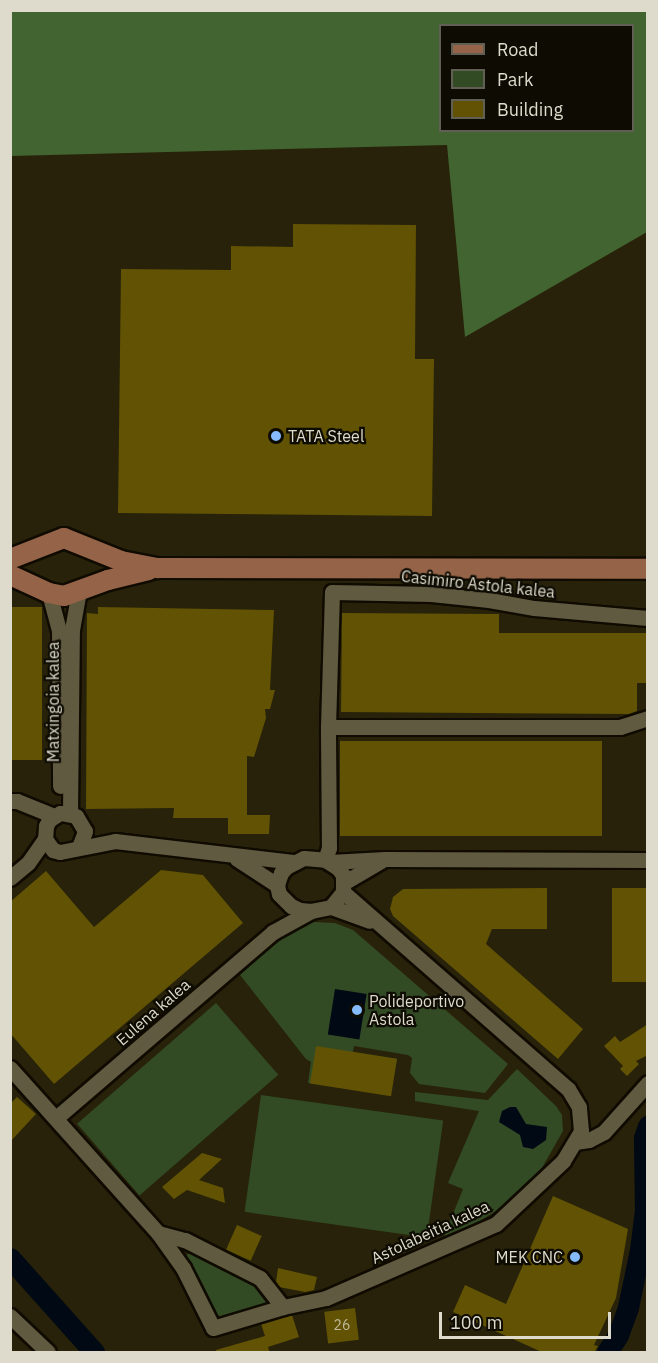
<!DOCTYPE html>
<html>
<head>
<meta charset="utf-8">
<style>
	body { margin:0 }
	#map { position:relative; width:658px; height:1363px; overflow:hidden; background:#272209; font-family:"IBM Plex Sans",sans-serif }
	div>[style] { position:absolute }
	.green>* { inset:0; background:#324b25; transform-origin:0 0 }
	.forest>* { inset:0; background:#426430 }
	.water>* { inset:0; background:#000914; transform-origin:0 0 }
	.river>* { height:21px; margin:-10.5px; padding:0 10.5px; transform-origin:10.5px; border-radius:10.5px; background:#000914 }
	.building>* { inset:0; background:#615204; transform-origin:0 0 }
	.roads { filter:drop-shadow(2px 0 #100b00) drop-shadow(-2px 0 #100b00) drop-shadow(0 2px #100b00) drop-shadow(0 -2px #100b00) }
	.minor>* { height:15px; margin:-7.5px; padding:0 7.5px; transform-origin:7.5px; border-radius:7.5px; background:#605a40 }
	.major>* { height:20px; margin:-10px; padding:0 10px; transform-origin:10px; border-radius:10px; background:#956448 }
	.dots>* { width:16px; height:16px; translate:-50% -50%; box-sizing:border-box; border:3px solid #0e0b03; border-radius:50% }
	span { translate:-50% -50%; white-space:nowrap; text-align:center; line-height:1.15; -webkit-text-stroke:4.5px #0e0b03; paint-order:stroke }
	.number-label { font-size:14px; color:#bfb99a }
	.number-label span { -webkit-text-stroke-width:0 }
	.poi-label { font-size:16px; color:#dedbcc }
	.left { translate:0 -50%; text-align:left }
	.right { translate:-100% -50%; text-align:right }
	.street-label { font-size:16px; color:#dedbcc }
	.frame { position:absolute; inset:0; border:12px solid #dedbcc; pointer-events:none }
	.legend { position:absolute; left:439px; top:24px; width:195px; height:108px; box-sizing:border-box; background:#0e0b03; border:2px solid #615e53; margin:0; padding:8px 10px; list-style:none; font-size:18px; color:#dedbcc }
	.legend li { display:flex; align-items:center; gap:12px; height:30px }
	.legend b { width:30px; border:2px solid #615e53 }
	.scale { position:absolute; left:439px; top:1312px; width:172px; height:27px; box-sizing:border-box; border:3px solid #dedbcc; border-top:0; padding-left:8px; font-size:18px; line-height:21px; white-space:nowrap; color:#dedbcc; -webkit-text-stroke:4px #0e0b03; paint-order:stroke }
</style>
</head>
<body>
<div id="map">
	<div class="green">
		<i style="clip-path:polygon(314px 922px,335px 923px,353px 930px,508px 1064px,485px 1093px,419px 1084px,410px 1073px,412px 1058px,408px 1055px,354px 1046px,353px 1052px,397px 1059px,390px 1095px,308px 1083px,311px 1062px,306px 1059px,240px 975px,287px 932px)"></i>
		<i style="left:216px;top:1003px;width:95px;height:184px;rotate:49deg"></i>
		<i style="clip-path:polygon(517px 1069px,556px 1106px,562px 1115px,563px 1131px,539px 1173px,517px 1193px,496px 1211px,471px 1226px,444px 1236px,463px 1189px,448px 1183px,479px 1111px,415px 1101px,415px 1092px,488px 1100px)"></i>
		<i style="left:261px;top:1095px;width:184px;height:118px;rotate:8deg"></i>
		<i style="clip-path:polygon(191px 1252px,255px 1279px,269px 1295px,271px 1305px,219px 1324px,184px 1257px)"></i>
	</div>
	<div class="forest">
		<i style="clip-path:polygon(evenodd,10px 11px,647px 11px,647px 232px,465px 337px,447px 145px,11px 156px,10px 11px,440px 26px,632px 26px,632px 130px,440px 130px,440px 26px)"></i>
	</div>
	<div class="water">
		<i style="left:335px;top:989px;width:32px;height:46px;rotate:9deg"></i>
		<i style="clip-path:polygon(510px 1107px,516px 1107px,526px 1124px,547px 1127px,546px 1140px,533px 1149px,523px 1147px,520px 1135px,499px 1122px,502px 1111px)"></i>
	</div>
	<div class="river">
		<i style="left:10px;top:1258px;width:126px;rotate:48.2deg"></i>
		<i style="left:607px;top:1352px;width:20px;rotate:-57deg"></i>
		<i style="left:618px;top:1335px;width:30px;rotate:-70deg"></i>
		<i style="left:628px;top:1307px;width:58px;rotate:-78.1deg"></i>
		<i style="left:640px;top:1250px;width:38px;rotate:-83deg"></i>
		<i style="left:645px;top:1212px;width:74px;rotate:-90.8deg"></i>
		<i style="left:644px;top:1138px;width:13px;rotate:-72deg"></i>
	</div>
	<div class="building">
		<i style="clip-path:polygon(293px 224px,416px 225px,415px 359px,434px 359px,432px 516px,118px 513px,121px 269px,231px 270px,231px 246px,293px 247px)"></i>
		<i style="left:10px;top:607px;width:32px;height:153px"></i>
		<i style="clip-path:polygon(98px 607px,274px 610px,270px 690px,275px 690px,270px 709px,265px 709px,266px 718px,254px 757px,247px 756px,247px 815px,270px 815px,269px 834px,228px 834px,228px 818px,173px 818px,174px 808px,86px 809px,87px 613px,98px 614px)"></i>
		<i style="clip-path:polygon(342px 613px,499px 614px,499px 633px,648px 633px,648px 683px,637px 683px,637px 711px,629px 714px,341px 712px)"></i>
		<i style="left:340px;top:741px;width:262px;height:95px"></i>
		<i style="clip-path:polygon(161px 870px,203px 875px,243px 923px,54px 1084px,10px 1033px,10px 902px,46px 871px,94px 927px)"></i>
		<i style="clip-path:polygon(547px 888px,547px 929px,492px 929px,486px 944px,583px 1029px,558px 1059px,393px 916px,390px 909px,393px 897px,403px 889px)"></i>
		<i style="left:612px;top:888px;width:36px;height:94px"></i>
		<i style="clip-path:polygon(648px 1024px,648px 1055px,636px 1061px,639px 1064px,627px 1076px,620px 1069px,623px 1066px,604px 1046px,615px 1036px,620px 1042px)"></i>
		<i style="left:316px;top:1046px;width:82px;height:38px;rotate:9deg"></i>
		<i style="clip-path:polygon(17px 1097px,36px 1114px,10px 1142px,10px 1104px)"></i>
		<i style="clip-path:polygon(202px 1153px,222px 1159px,199px 1180px,223px 1188px,225px 1203px,187px 1190px,174px 1199px,162px 1187px)"></i>
		<i style="clip-path:polygon(553px 1196px,628px 1229px,616px 1298px,594px 1345px,598px 1346px,594px 1353px,544px 1353px,453px 1312px,465px 1285px,506px 1304px)"></i>
		<i style="left:237px;top:1225px;width:27px;height:27px;rotate:24deg"></i>
		<i style="clip-path:polygon(278px 1268px,317px 1277px,314px 1290px,305px 1292px,279px 1287px,276px 1282px)"></i>
		<i style="left:355px;top:1308px;width:32px;height:31px;rotate:83deg"></i>
		<i style="clip-path:polygon(292px 1315px,299px 1337px,268px 1347px,270px 1353px,216px 1353px,216px 1350px,265px 1336px,261px 1324px)"></i>
	</div>
	<div class="roads">
		<div class="minor">
			<i style="left:49px;top:593px;width:38px;rotate:75deg"></i>
			<i style="left:59px;top:630px;width:156px;rotate:89.6deg"></i>
			<i style="left:328px;top:727px;width:292px"></i>
			<i style="left:620px;top:727px;width:29px;rotate:-18deg"></i>
			<i style="left:10px;top:801px;width:7px"></i>
			<i style="left:17px;top:801px;width:40px;rotate:22deg"></i>
			<i style="left:70px;top:813px;width:183px;rotate:-89.4deg"></i>
			<i style="left:72px;top:630px;width:40px;rotate:-80deg"></i>
			<i style="left:79px;top:847px;width:17px;rotate:-69deg"></i>
			<i style="left:85px;top:831px;width:17px;rotate:-121deg"></i>
			<i style="left:76px;top:816px;width:16px;rotate:-169deg"></i>
			<i style="left:60px;top:813px;width:13px;rotate:148deg"></i>
			<i style="left:49px;top:820px;width:7px;rotate:117deg"></i>
			<i style="left:46px;top:826px;width:13px;rotate:94deg"></i>
			<i style="left:45px;top:839px;width:14px;rotate:54deg"></i>
			<i style="left:53px;top:850px;width:7px;rotate:16deg"></i>
			<i style="left:60px;top:852px;width:56px;rotate:-11.3deg"></i>
			<i style="left:115px;top:841px;width:181px;rotate:6.7deg"></i>
			<i style="left:304px;top:858px;width:21px;rotate:5deg"></i>
			<i style="left:325px;top:860px;width:15px;rotate:32deg"></i>
			<i style="left:338px;top:868px;width:9px;rotate:54deg"></i>
			<i style="left:343px;top:875px;width:17px;rotate:90deg"></i>
			<i style="left:343px;top:892px;width:19px;rotate:129deg"></i>
			<i style="left:331px;top:907px;width:20px;rotate:169deg"></i>
			<i style="left:311px;top:911px;width:11px;rotate:-175deg"></i>
			<i style="left:300px;top:910px;width:10px;rotate:-156deg"></i>
			<i style="left:291px;top:906px;width:17px;rotate:-135deg"></i>
			<i style="left:279px;top:894px;width:9px;rotate:-103deg"></i>
			<i style="left:277px;top:885px;width:13px;rotate:-72deg"></i>
			<i style="left:281px;top:873px;width:8px;rotate:-50deg"></i>
			<i style="left:286px;top:867px;width:20px;rotate:-27deg"></i>
			<i style="left:237px;top:859px;width:48px;rotate:33deg"></i>
			<i style="left:325px;top:860px;width:13px;rotate:-72deg"></i>
			<i style="left:329px;top:848px;width:121px;rotate:-90.5deg"></i>
			<i style="left:328px;top:727px;width:135px;rotate:-88.3deg"></i>
			<i style="left:332px;top:592px;width:99px;rotate:1.2deg"></i>
			<i style="left:431px;top:594px;width:58px;rotate:5.9deg"></i>
			<i style="left:489px;top:600px;width:46px;rotate:10.1deg"></i>
			<i style="left:534px;top:608px;width:114px;rotate:5deg"></i>
			<i style="left:330px;top:862px;width:55px;rotate:-3.1deg"></i>
			<i style="left:385px;top:859px;width:263px;rotate:0.2deg"></i>
			<i style="left:10px;top:878px;width:23px;rotate:-40deg"></i>
			<i style="left:28px;top:863px;width:29px;rotate:-55deg"></i>
			<i style="left:345px;top:882px;width:42px;rotate:-30.3deg"></i>
			<i style="left:331px;top:907px;width:41px;rotate:19.7deg"></i>
			<i style="left:10px;top:1068px;width:222px;rotate:48.1deg"></i>
			<i style="left:158px;top:1233px;width:43px;rotate:54.5deg"></i>
			<i style="left:183px;top:1268px;width:67px;rotate:63.4deg"></i>
			<i style="left:213px;top:1328px;width:73px;rotate:-16.7deg"></i>
			<i style="left:283px;top:1307px;width:44px;rotate:-11.8deg"></i>
			<i style="left:326px;top:1298px;width:185px;rotate:-23.5deg"></i>
			<i style="left:496px;top:1224px;width:92px;rotate:-43.2deg"></i>
			<i style="left:563px;top:1161px;width:35px;rotate:-59deg"></i>
			<i style="left:581px;top:1131px;width:24px;rotate:-95deg"></i>
			<i style="left:579px;top:1107px;width:21px;rotate:-121deg"></i>
			<i style="left:568px;top:1089px;width:299px;rotate:-138.8deg"></i>
			<i style="left:56px;top:1118px;width:286px;rotate:-40.6deg"></i>
			<i style="left:273px;top:932px;width:43px;rotate:-28.9deg"></i>
			<i style="left:575px;top:1142px;width:14px;rotate:-8deg"></i>
			<i style="left:589px;top:1140px;width:17px;rotate:-28deg"></i>
			<i style="left:604px;top:1132px;width:66px;rotate:-48.1deg"></i>
			<i style="left:158px;top:1233px;width:28px;rotate:15deg"></i>
			<i style="left:185px;top:1240px;width:84px;rotate:26.9deg"></i>
			<i style="left:260px;top:1278px;width:37px;rotate:52deg"></i>
			<i style="left:10px;top:1316px;width:52px;rotate:43.5deg"></i>
		</div>
		<div class="major">
			<i style="left:10px;top:559px;width:58px;rotate:-21.3deg"></i>
			<i style="left:64px;top:538px;width:61px;rotate:22deg"></i>
			<i style="left:121px;top:561px;width:38px;rotate:11deg"></i>
			<i style="left:158px;top:568px;width:490px;rotate:0.1deg"></i>
			<i style="left:10px;top:575px;width:43px;rotate:24.8deg"></i>
			<i style="left:49px;top:593px;width:15px;rotate:11deg"></i>
			<i style="left:64px;top:596px;width:47px;rotate:-20deg"></i>
			<i style="left:108px;top:580px;width:42px;rotate:-13.7deg"></i>
		</div>
	</div>
	<div class="dots">
		<i style="left:276px;top:436px;background:#85bbfb"></i>
		<i style="left:357px;top:1010px;background:#85bbfb"></i>
		<i style="left:575px;top:1257px;background:#85bbfb"></i>
	</div>
	<div class="number-label">
		<span style="left:342px;top:1325px">26</span>
	</div>
	<div class="poi-label">
		<span class="left" style="left:288px;top:436px">TATA Steel</span>
		<span class="left" style="left:369px;top:1010px">Polideportivo<br>Astola</span>
		<span class="right" style="left:563px;top:1257px">MEK CNC</span>
	</div>
	<div class="street-label">
		<span style="left:478px;top:584px;rotate:6deg">Casimiro Astola kalea</span>
		<span style="left:53px;top:702px;rotate:-90deg">Matxingoia kalea</span>
		<span style="left:153px;top:1012px;rotate:-41deg">Eulena kalea</span>
		<span style="left:430px;top:1232px;rotate:-25deg">Astolabeitia kalea</span>
	</div>
	<div class="frame"></div>
	<ul class="legend">
	<li><b style="height:8px;background:#956448"></b>Road</li>
	<li><b style="height:16px;background:#324b25"></b>Park</li>
	<li><b style="height:16px;background:#615204"></b>Building</li>
	</ul>
	<div class="scale">100 m</div>
</div>
</body>
</html>
